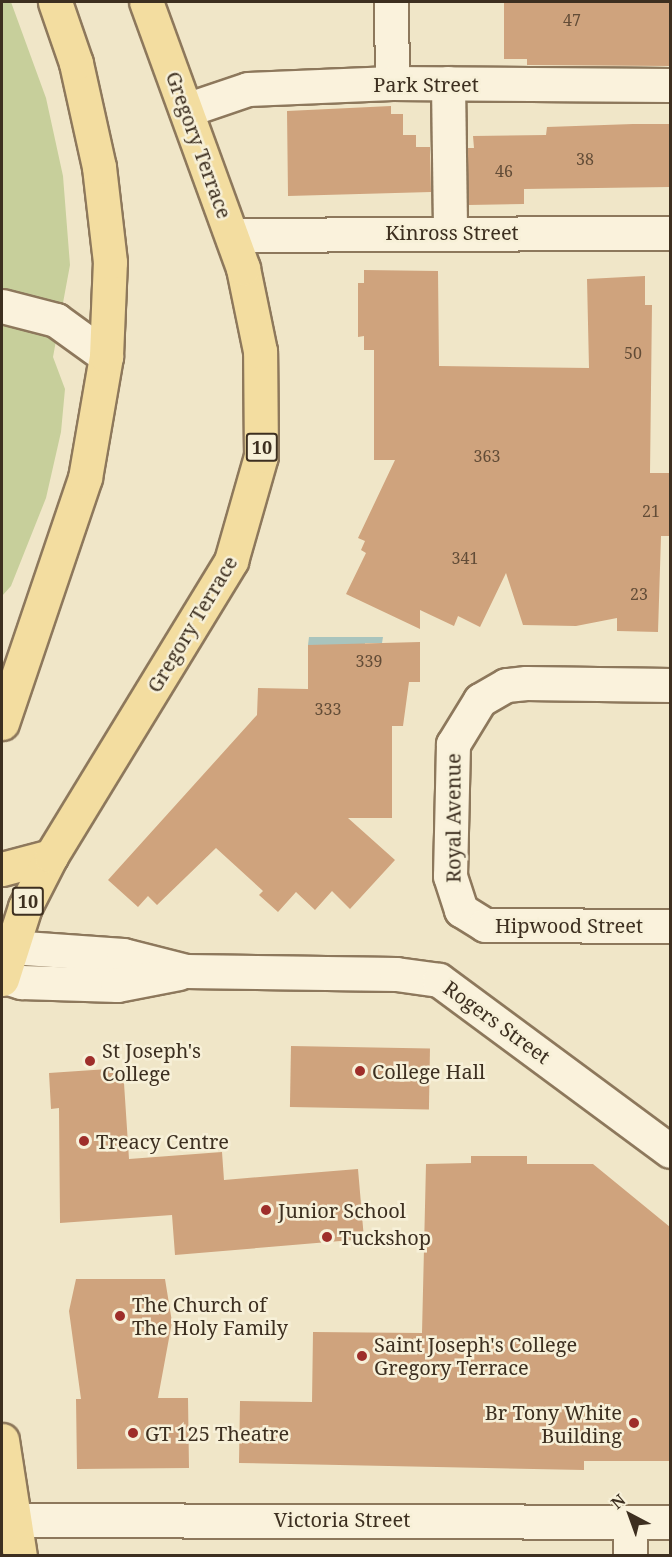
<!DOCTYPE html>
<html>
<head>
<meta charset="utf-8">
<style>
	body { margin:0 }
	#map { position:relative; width:672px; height:1557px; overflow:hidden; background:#f0e6c8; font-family:"Noto Serif",serif }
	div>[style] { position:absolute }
	.green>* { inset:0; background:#c7cf9b }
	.water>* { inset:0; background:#a9c4bd }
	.building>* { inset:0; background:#cfa37d; transform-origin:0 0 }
	.roads { filter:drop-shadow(2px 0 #8d785c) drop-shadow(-2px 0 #8d785c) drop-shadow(0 2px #8d785c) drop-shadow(0 -2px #8d785c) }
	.minor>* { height:33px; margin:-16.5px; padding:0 16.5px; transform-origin:16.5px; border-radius:16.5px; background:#faf2dc }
	.major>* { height:33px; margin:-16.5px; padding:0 16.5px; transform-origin:16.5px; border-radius:16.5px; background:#f3dda0 }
	.dots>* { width:16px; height:16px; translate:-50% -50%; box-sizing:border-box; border:3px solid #f7f0d8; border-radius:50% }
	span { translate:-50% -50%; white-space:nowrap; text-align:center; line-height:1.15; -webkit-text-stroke:5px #f7f0d8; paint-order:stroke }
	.number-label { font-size:16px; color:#624c37 }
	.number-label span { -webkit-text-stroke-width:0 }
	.shield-label span { padding:2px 4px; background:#f7f0d8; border:2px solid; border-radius:4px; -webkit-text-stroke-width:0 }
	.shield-label { font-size:18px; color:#3d2f20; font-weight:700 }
	.street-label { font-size:20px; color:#3d2f20 }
	.poi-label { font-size:20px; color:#3d2f20 }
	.left { translate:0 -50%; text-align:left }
	.right { translate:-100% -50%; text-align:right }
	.frame { position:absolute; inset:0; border:3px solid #3d2f20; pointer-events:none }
	.north { position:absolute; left:600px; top:1485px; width:60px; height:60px; -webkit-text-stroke:4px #f7f0d8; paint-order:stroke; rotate:319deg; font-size:16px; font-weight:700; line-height:24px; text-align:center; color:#3d2f20 }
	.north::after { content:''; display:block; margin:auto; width:21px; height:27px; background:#3d2f20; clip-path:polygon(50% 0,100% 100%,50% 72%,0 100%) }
</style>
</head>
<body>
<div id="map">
	<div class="green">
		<i style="clip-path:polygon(2px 2px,11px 2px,46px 98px,63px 176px,70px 265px,53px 357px,65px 389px,61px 432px,46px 498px,11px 586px,2px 596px)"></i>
	</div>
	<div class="water">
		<i style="clip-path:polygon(309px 637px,383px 637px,382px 643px,365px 643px,365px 655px,308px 645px)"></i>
	</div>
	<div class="building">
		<i style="clip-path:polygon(504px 2px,670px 2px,670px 66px,527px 65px,527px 59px,504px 59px)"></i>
		<i style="clip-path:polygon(391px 106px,391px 114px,403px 114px,403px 135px,416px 135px,416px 147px,430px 147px,431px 192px,288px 196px,287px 111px)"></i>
		<i style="clip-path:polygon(633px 124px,670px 124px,670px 187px,524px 189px,524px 204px,468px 205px,468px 148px,474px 148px,473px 136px,546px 135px,547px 127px)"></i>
		<i style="clip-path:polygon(364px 270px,438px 271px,439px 366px,589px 368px,587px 279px,645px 276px,645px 305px,652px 305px,650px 473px,670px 473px,670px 536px,661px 536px,658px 632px,617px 631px,617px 618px,576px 626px,523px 625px,506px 573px,480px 627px,458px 616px,454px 626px,420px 610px,420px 629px,346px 594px,366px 553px,361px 550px,365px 541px,358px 538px,395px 460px,374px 460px,374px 350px,364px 350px,364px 336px,358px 337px,358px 283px,364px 283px)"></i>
		<i style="clip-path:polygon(420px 642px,420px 682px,409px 682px,403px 726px,392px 726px,392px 818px,348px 818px,395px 860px,350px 909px,332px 891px,315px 910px,296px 892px,278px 912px,259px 895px,263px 891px,216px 848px,157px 905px,148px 896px,138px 907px,108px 880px,257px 715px,258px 688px,308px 689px,308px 645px)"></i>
		<i style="left:291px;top:1046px;width:139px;height:61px;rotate:1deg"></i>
		<i style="clip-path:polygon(123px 1068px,129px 1159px,222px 1152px,224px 1180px,358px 1169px,364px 1239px,175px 1255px,172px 1215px,60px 1223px,59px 1108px,51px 1109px,49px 1073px)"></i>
		<i style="clip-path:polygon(471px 1156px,527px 1156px,527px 1164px,593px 1164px,670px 1227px,670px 1461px,584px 1461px,584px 1470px,239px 1463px,240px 1401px,312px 1402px,313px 1332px,422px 1333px,426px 1164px,471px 1163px)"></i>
		<i style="clip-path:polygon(76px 1279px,165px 1279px,172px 1322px,158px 1398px,188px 1398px,189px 1468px,77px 1469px,76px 1399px,81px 1399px,69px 1311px)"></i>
	</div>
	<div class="roads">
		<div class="minor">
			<i style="left:391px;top:2px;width:81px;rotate:89.3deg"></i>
			<i style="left:448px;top:83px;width:148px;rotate:89.2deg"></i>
			<i style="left:186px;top:110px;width:65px;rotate:-18.7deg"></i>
			<i style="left:248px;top:89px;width:144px;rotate:-2.4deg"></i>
			<i style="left:392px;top:83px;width:278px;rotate:0.4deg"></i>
			<i style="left:233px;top:235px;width:437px;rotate:-0.3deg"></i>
			<i style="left:2px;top:306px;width:56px;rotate:14.5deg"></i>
			<i style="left:56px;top:320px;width:62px;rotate:35.8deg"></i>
			<i style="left:670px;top:685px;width:144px;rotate:-179.2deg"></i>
			<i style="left:526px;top:683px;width:20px;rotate:174deg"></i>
			<i style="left:506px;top:685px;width:30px;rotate:150deg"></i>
			<i style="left:480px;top:700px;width:52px;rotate:121.5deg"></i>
			<i style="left:453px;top:744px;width:132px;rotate:91.3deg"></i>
			<i style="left:450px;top:876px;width:36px;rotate:72deg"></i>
			<i style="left:461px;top:910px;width:28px;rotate:32deg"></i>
			<i style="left:485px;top:925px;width:185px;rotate:0.3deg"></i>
			<i style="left:10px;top:947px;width:113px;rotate:4deg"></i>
			<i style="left:123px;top:955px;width:65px;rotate:14.3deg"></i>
			<i style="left:186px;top:971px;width:210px;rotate:0.8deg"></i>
			<i style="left:396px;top:974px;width:43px;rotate:7.9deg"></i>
			<i style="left:439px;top:980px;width:287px;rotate:36.5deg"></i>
			<i style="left:2px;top:976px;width:20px;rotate:18deg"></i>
			<i style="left:21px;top:982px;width:96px;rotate:1.8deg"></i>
			<i style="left:117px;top:985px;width:63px;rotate:-11deg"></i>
			<i style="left:13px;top:1520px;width:657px;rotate:0.17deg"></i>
			<i style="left:630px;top:1522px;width:34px;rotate:90deg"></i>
		</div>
		<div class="major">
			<i style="left:2px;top:723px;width:259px;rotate:-71.3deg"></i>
			<i style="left:85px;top:478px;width:124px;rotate:-80.2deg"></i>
			<i style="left:106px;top:356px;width:94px;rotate:-87.6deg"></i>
			<i style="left:110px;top:262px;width:96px;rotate:-96.6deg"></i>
			<i style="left:99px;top:167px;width:107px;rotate:-102.5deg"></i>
			<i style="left:76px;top:63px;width:65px;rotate:-109deg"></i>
			<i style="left:2px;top:869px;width:51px;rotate:-14.9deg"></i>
			<i style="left:2px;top:979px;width:76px;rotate:-72.3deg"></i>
			<i style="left:25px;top:907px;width:57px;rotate:-63deg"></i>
			<i style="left:51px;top:856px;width:346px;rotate:-58.6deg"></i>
			<i style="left:231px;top:561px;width:109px;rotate:-74.1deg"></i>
			<i style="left:261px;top:456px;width:105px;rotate:-90.5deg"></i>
			<i style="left:260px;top:351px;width:85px;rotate:-101.6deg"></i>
			<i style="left:243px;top:268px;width:283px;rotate:-110deg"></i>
			<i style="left:2px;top:1440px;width:117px;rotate:81.2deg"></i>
		</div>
	</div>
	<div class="dots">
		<i style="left:90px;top:1061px;background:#9e2e2a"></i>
		<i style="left:360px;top:1071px;background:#9e2e2a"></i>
		<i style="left:84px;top:1141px;background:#9e2e2a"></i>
		<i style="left:266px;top:1210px;background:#9e2e2a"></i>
		<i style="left:327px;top:1237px;background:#9e2e2a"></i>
		<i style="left:120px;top:1316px;background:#9e2e2a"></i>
		<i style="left:362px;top:1356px;background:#9e2e2a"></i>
		<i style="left:634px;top:1423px;background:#9e2e2a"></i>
		<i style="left:133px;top:1433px;background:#9e2e2a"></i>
	</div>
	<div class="number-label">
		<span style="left:572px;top:20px">47</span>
		<span style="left:585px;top:159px">38</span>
		<span style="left:504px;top:171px">46</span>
		<span style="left:633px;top:353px">50</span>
		<span style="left:487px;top:456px">363</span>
		<span style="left:651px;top:511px">21</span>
		<span style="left:465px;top:558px">341</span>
		<span style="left:639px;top:594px">23</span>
		<span style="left:369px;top:661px">339</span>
		<span style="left:328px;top:709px">333</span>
	</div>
	<div class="shield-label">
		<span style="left:262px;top:447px">10</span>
		<span style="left:28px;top:901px">10</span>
	</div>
	<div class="street-label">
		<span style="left:426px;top:84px">Park Street</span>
		<span style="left:199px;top:145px;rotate:70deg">Gregory Terrace</span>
		<span style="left:452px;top:232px">Kinross Street</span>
		<span style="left:192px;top:624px;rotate:-59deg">Gregory Terrace</span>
		<span style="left:453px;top:818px;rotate:-90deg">Royal Avenue</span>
		<span style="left:569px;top:925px">Hipwood Street</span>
		<span style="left:497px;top:1022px;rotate:36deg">Rogers Street</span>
		<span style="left:342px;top:1519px">Victoria Street</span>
	</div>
	<div class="poi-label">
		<span class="left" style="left:102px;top:1062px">St Joseph's<br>College</span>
		<span class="left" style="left:372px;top:1071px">College Hall</span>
		<span class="left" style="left:96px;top:1141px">Treacy Centre</span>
		<span class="left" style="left:278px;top:1210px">Junior School</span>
		<span class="left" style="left:339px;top:1237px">Tuckshop</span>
		<span class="left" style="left:132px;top:1316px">The Church of<br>The Holy Family</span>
		<span class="left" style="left:374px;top:1356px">Saint Joseph's College<br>Gregory Terrace</span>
		<span class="right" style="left:622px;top:1424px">Br Tony White<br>Building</span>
		<span class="left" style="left:145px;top:1433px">GT 125 Theatre</span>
	</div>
	<div class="frame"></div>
	<div class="north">N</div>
</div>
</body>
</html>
